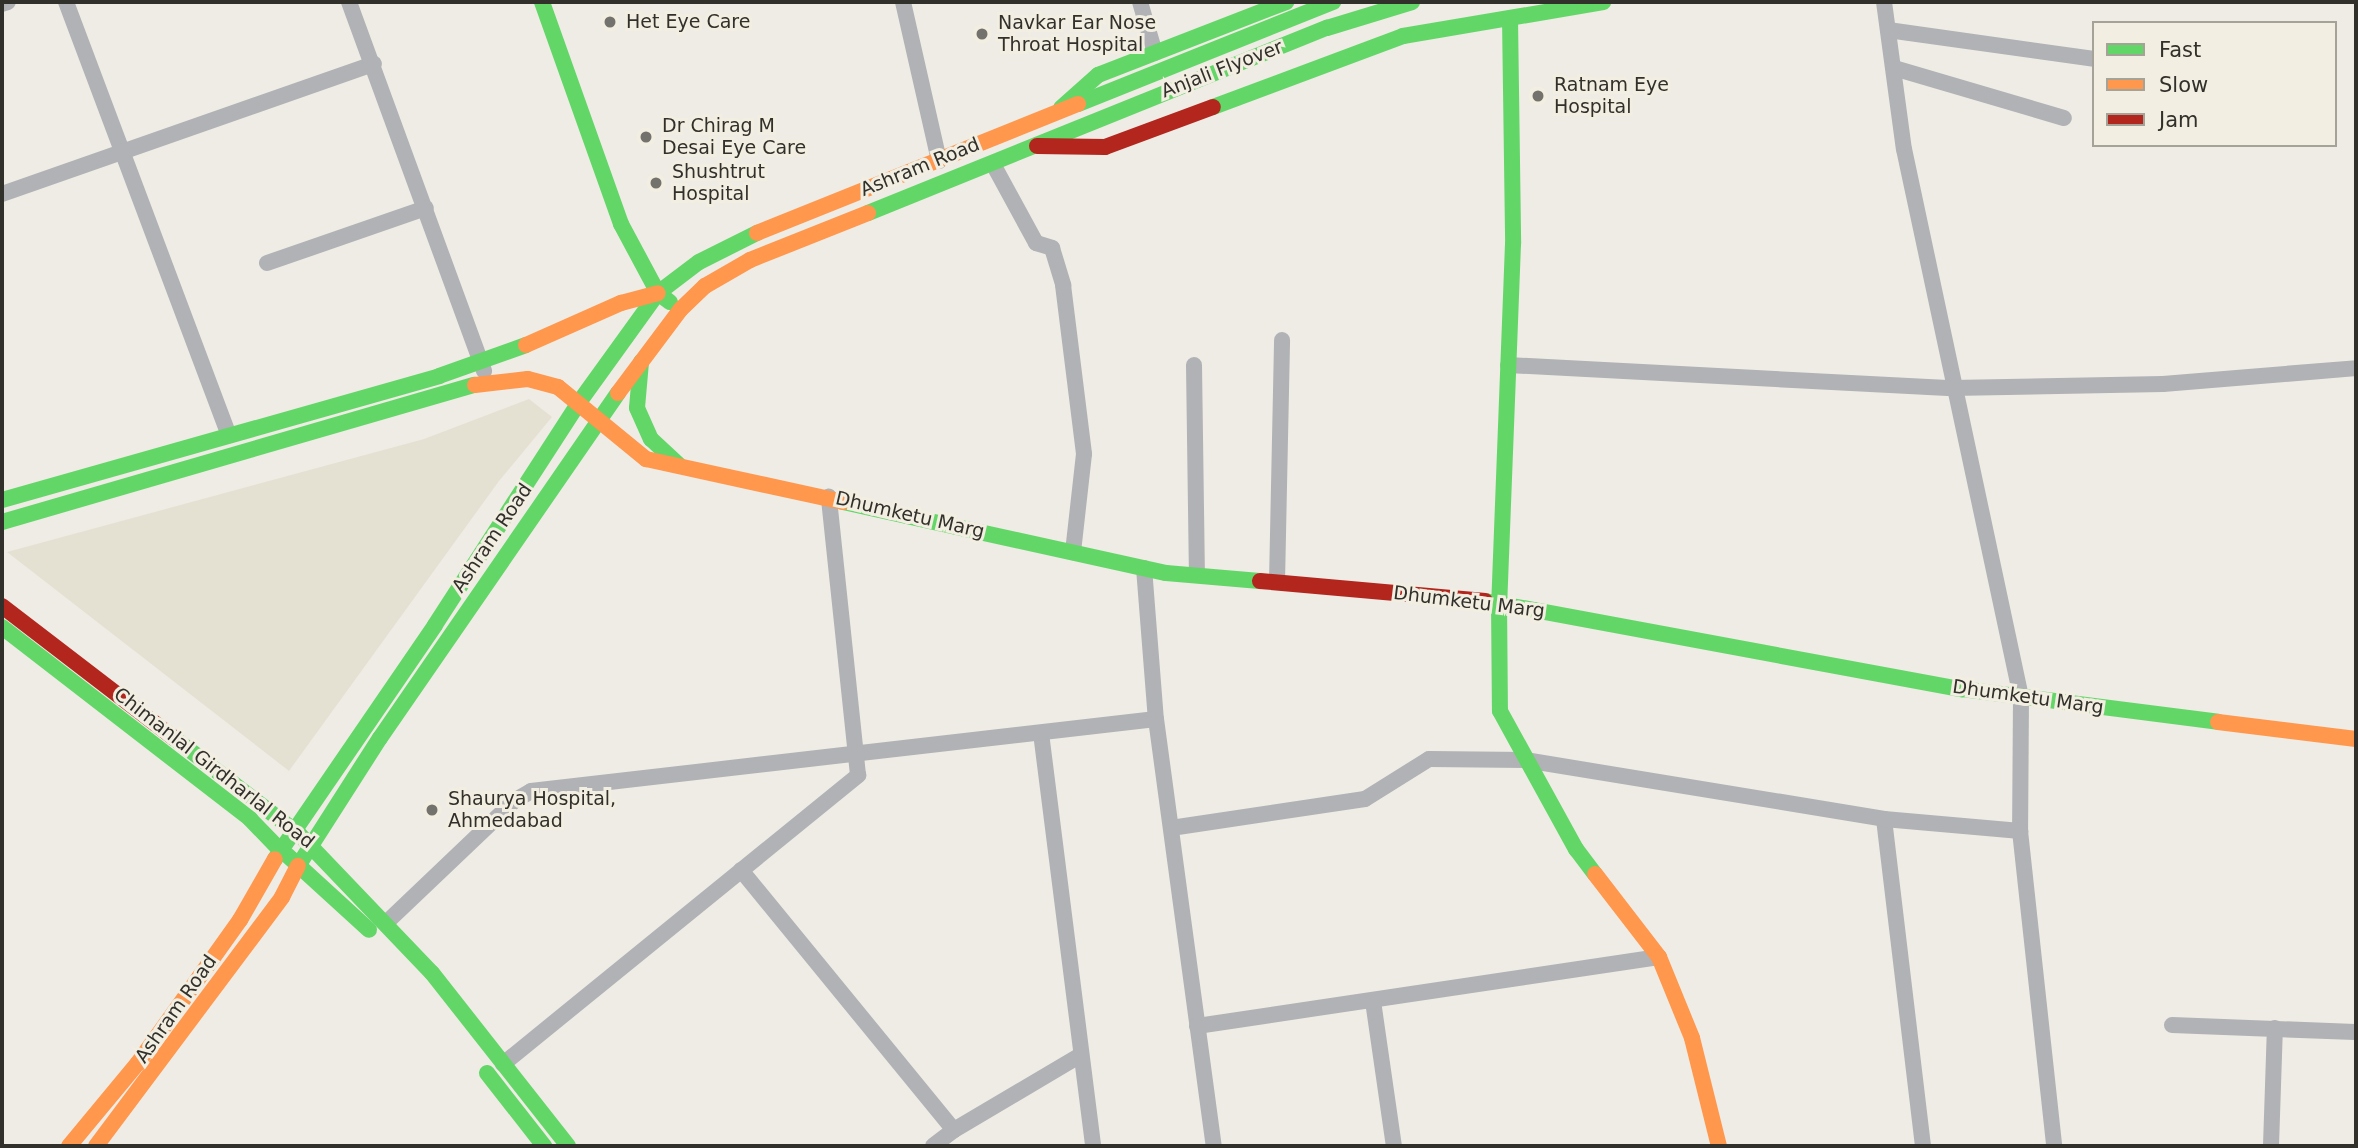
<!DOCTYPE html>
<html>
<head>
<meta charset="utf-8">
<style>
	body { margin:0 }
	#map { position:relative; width:2358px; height:1148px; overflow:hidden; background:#eeece5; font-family:"DejaVu Sans",sans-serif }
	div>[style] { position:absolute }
	.built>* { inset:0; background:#e5e1d2 }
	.street>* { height:16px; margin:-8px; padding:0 8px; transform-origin:8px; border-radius:8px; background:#b1b2b5 }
	.fast>* { height:16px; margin:-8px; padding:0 8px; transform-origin:8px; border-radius:8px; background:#63d668 }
	.slow>* { height:16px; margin:-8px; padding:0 8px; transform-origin:8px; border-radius:8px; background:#ff974d }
	.jam>* { height:16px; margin:-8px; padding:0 8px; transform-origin:8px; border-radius:8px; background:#b3261e }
	.dots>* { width:19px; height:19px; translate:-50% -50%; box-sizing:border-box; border:4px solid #f2eee1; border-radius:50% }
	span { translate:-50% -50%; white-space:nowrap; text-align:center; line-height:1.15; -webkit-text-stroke:6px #f2eee1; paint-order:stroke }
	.poi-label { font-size:19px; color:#32302b }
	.left { translate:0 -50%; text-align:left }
	.street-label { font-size:19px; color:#32302b }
	.frame { position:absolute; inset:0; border:4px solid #32302b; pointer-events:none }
	.legend { position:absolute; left:2092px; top:21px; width:245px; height:126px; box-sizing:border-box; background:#f2eee1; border:2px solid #a5a298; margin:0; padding:9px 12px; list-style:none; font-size:21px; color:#32302b }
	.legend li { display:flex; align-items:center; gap:14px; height:35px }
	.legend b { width:35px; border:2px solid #a5a298 }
</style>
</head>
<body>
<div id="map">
	<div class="built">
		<i style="clip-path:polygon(529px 399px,552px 417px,499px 481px,289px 771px,7px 552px,424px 439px)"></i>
	</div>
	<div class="street">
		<i style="left:66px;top:2px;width:461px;rotate:69.4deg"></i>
		<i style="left:349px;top:2px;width:393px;rotate:69.9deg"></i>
		<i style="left:903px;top:2px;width:163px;rotate:77.2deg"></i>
		<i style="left:1140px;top:2px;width:53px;rotate:73.6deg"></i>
		<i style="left:1884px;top:2px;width:148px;rotate:82.3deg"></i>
		<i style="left:1904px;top:149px;width:560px;rotate:77.95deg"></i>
		<i style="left:2021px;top:697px;width:134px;rotate:90.4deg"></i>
		<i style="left:2020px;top:831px;width:317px;rotate:83.8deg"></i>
		<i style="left:2px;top:4px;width:6px;rotate:-18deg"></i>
		<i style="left:1888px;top:30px;width:208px;rotate:8deg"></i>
		<i style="left:1894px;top:68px;width:177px;rotate:16.4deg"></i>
		<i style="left:993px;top:164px;width:90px;rotate:61.4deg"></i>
		<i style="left:1036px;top:243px;width:17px;rotate:17deg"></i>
		<i style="left:1052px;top:248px;width:39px;rotate:73deg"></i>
		<i style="left:1063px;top:285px;width:170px;rotate:82.9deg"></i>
		<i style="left:1084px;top:454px;width:99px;rotate:96.4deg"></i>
		<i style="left:2px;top:194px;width:394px;rotate:-19.3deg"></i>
		<i style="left:267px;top:263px;width:168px;rotate:-19.1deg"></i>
		<i style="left:1194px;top:365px;width:210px;rotate:89.2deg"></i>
		<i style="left:1508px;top:365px;width:445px;rotate:3deg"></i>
		<i style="left:1952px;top:388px;width:211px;rotate:-1.1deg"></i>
		<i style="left:2163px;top:384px;width:194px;rotate:-4.7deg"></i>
		<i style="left:1144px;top:568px;width:151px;rotate:85.5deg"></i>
		<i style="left:1277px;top:582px;width:242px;rotate:-88.8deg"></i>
		<i style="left:1041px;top:733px;width:416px;rotate:82.8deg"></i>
		<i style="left:1884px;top:819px;width:329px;rotate:83.2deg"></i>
		<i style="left:1171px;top:828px;width:196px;rotate:-8.5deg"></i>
		<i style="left:1365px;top:799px;width:75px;rotate:-32deg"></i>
		<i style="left:1429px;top:759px;width:96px;rotate:0.6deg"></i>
		<i style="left:1525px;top:760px;width:364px;rotate:9.3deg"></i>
		<i style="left:1884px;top:819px;width:137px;rotate:5deg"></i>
		<i style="left:741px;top:870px;width:336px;rotate:50.7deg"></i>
		<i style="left:954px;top:1130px;width:26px;rotate:143deg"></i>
		<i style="left:387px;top:922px;width:175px;rotate:-43.6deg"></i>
		<i style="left:514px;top:801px;width:20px;rotate:-30deg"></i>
		<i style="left:531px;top:791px;width:629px;rotate:-6.57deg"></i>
		<i style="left:1156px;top:719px;width:431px;rotate:82.3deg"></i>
		<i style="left:1373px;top:1001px;width:147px;rotate:81.8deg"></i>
		<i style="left:2172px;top:1025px;width:183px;rotate:2.2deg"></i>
		<i style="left:1197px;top:1026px;width:467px;rotate:-8.5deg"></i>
		<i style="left:503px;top:1064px;width:458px;rotate:-39.1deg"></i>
		<i style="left:858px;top:775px;width:280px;rotate:-96deg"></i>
		<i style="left:954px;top:1130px;width:147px;rotate:-30.6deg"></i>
		<i style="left:2271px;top:1146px;width:118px;rotate:-88.1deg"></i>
	</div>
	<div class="fast">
		<i style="left:542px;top:2px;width:236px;rotate:70.4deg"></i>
		<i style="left:621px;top:224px;width:78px;rotate:61.8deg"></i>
		<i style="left:658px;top:293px;width:15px;rotate:37deg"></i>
		<i style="left:1510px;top:18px;width:226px;rotate:89.2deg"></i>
		<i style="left:1513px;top:244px;width:358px;rotate:92.2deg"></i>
		<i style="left:1499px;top:602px;width:109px;rotate:89.5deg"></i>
		<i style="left:1500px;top:711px;width:158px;rotate:61.2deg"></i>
		<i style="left:1576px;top:849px;width:31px;rotate:53deg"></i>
		<i style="left:1078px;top:104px;width:275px;rotate:-21.8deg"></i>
		<i style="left:1213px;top:107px;width:203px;rotate:-20.5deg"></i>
		<i style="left:1403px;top:36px;width:203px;rotate:-9.6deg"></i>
		<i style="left:1061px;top:108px;width:50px;rotate:-41.7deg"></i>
		<i style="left:1098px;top:75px;width:202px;rotate:-21.2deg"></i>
		<i style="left:868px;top:213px;width:495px;rotate:-22deg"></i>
		<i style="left:1327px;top:28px;width:89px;rotate:-17deg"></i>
		<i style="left:641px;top:362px;width:46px;rotate:95deg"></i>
		<i style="left:637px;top:408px;width:34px;rotate:66deg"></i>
		<i style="left:651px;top:439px;width:38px;rotate:43deg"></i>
		<i style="left:2px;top:500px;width:454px;rotate:-15.8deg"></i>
		<i style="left:439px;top:376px;width:92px;rotate:-19.6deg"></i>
		<i style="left:843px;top:502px;width:331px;rotate:12.4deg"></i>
		<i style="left:1166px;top:573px;width:94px;rotate:4.9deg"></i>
		<i style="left:2px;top:522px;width:492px;rotate:-16.2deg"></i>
		<i style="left:1485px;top:601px;width:485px;rotate:10.5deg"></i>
		<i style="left:1962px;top:689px;width:258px;rotate:7.3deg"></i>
		<i style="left:2px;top:627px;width:314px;rotate:37.7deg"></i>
		<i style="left:250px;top:819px;width:43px;rotate:45.9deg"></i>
		<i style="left:174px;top:738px;width:149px;rotate:37.6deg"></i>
		<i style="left:299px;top:834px;width:192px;rotate:46.3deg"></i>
		<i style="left:432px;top:973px;width:220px;rotate:51.8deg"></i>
		<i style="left:287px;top:855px;width:111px;rotate:42.4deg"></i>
		<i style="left:275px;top:859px;width:283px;rotate:-55.6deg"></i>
		<i style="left:435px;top:625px;width:267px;rotate:-57.1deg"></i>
		<i style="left:580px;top:401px;width:133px;rotate:-54.2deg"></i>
		<i style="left:658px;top:293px;width:51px;rotate:-37.1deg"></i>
		<i style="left:699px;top:262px;width:65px;rotate:-26.6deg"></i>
		<i style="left:298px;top:866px;width:152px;rotate:-57.4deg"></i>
		<i style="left:380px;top:738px;width:419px;rotate:-55.4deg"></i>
		<i style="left:487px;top:1073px;width:93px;rotate:52deg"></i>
	</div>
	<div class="slow">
		<i style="left:757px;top:233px;width:346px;rotate:-21.9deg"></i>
		<i style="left:526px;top:345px;width:104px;rotate:-23.9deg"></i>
		<i style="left:621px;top:303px;width:38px;rotate:-15deg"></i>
		<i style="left:475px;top:385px;width:53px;rotate:-6.5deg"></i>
		<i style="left:528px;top:379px;width:31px;rotate:15deg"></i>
		<i style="left:558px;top:387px;width:114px;rotate:39.3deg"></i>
		<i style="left:646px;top:459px;width:202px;rotate:12.3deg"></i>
		<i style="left:618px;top:393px;width:104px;rotate:-53.2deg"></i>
		<i style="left:680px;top:310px;width:35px;rotate:-44deg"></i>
		<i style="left:705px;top:286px;width:52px;rotate:-30deg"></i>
		<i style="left:750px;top:260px;width:127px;rotate:-21.7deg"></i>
		<i style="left:2218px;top:722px;width:139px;rotate:7deg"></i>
		<i style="left:1595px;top:874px;width:105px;rotate:52.4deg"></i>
		<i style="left:1659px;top:957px;width:87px;rotate:67.8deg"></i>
		<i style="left:1692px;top:1038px;width:111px;rotate:76deg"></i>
		<i style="left:69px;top:1146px;width:108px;rotate:-50.3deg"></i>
		<i style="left:138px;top:1063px;width:176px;rotate:-54.5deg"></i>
		<i style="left:240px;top:920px;width:70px;rotate:-60.2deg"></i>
		<i style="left:96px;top:1146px;width:311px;rotate:-53.2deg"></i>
		<i style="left:282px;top:897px;width:35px;rotate:-63deg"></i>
	</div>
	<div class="jam">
		<i style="left:1037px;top:146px;width:68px;rotate:0.8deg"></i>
		<i style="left:1105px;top:147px;width:115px;rotate:-20.3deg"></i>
		<i style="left:1260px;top:581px;width:226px;rotate:5.1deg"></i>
		<i style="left:2px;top:606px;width:217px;rotate:37.5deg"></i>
	</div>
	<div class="dots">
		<i style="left:610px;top:22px;background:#74726c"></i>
		<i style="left:982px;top:34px;background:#74726c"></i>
		<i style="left:1538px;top:96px;background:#74726c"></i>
		<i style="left:646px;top:137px;background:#74726c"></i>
		<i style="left:656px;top:183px;background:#74726c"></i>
		<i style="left:432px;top:810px;background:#74726c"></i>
	</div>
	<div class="poi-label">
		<span class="left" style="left:626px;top:22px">Het Eye Care</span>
		<span class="left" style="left:998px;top:34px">Navkar Ear Nose<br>Throat Hospital</span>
		<span class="left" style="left:1554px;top:96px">Ratnam Eye<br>Hospital</span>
		<span class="left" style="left:662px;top:137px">Dr Chirag M<br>Desai Eye Care</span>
		<span class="left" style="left:672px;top:183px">Shushtrut<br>Hospital</span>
		<span class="left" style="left:448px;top:810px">Shaurya Hospital,<br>Ahmedabad</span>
	</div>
	<div class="street-label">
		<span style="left:1222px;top:69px;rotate:-21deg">Anjali Flyover</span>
		<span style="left:920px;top:167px;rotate:-22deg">Ashram Road</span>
		<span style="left:910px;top:515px;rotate:13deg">Dhumketu Marg</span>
		<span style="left:492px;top:538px;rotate:-56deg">Ashram Road</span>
		<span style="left:1469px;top:602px;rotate:7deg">Dhumketu Marg</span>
		<span style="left:2028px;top:697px;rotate:8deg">Dhumketu Marg</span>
		<span style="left:214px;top:768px;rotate:38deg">Chimanlal Girdharlal Road</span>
		<span style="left:176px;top:1009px;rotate:-55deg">Ashram Road</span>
	</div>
	<div class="frame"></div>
	<ul class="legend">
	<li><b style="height:9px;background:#63d668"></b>Fast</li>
	<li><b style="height:9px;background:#ff974d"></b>Slow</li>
	<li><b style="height:9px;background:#b3261e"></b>Jam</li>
	</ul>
</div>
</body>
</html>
